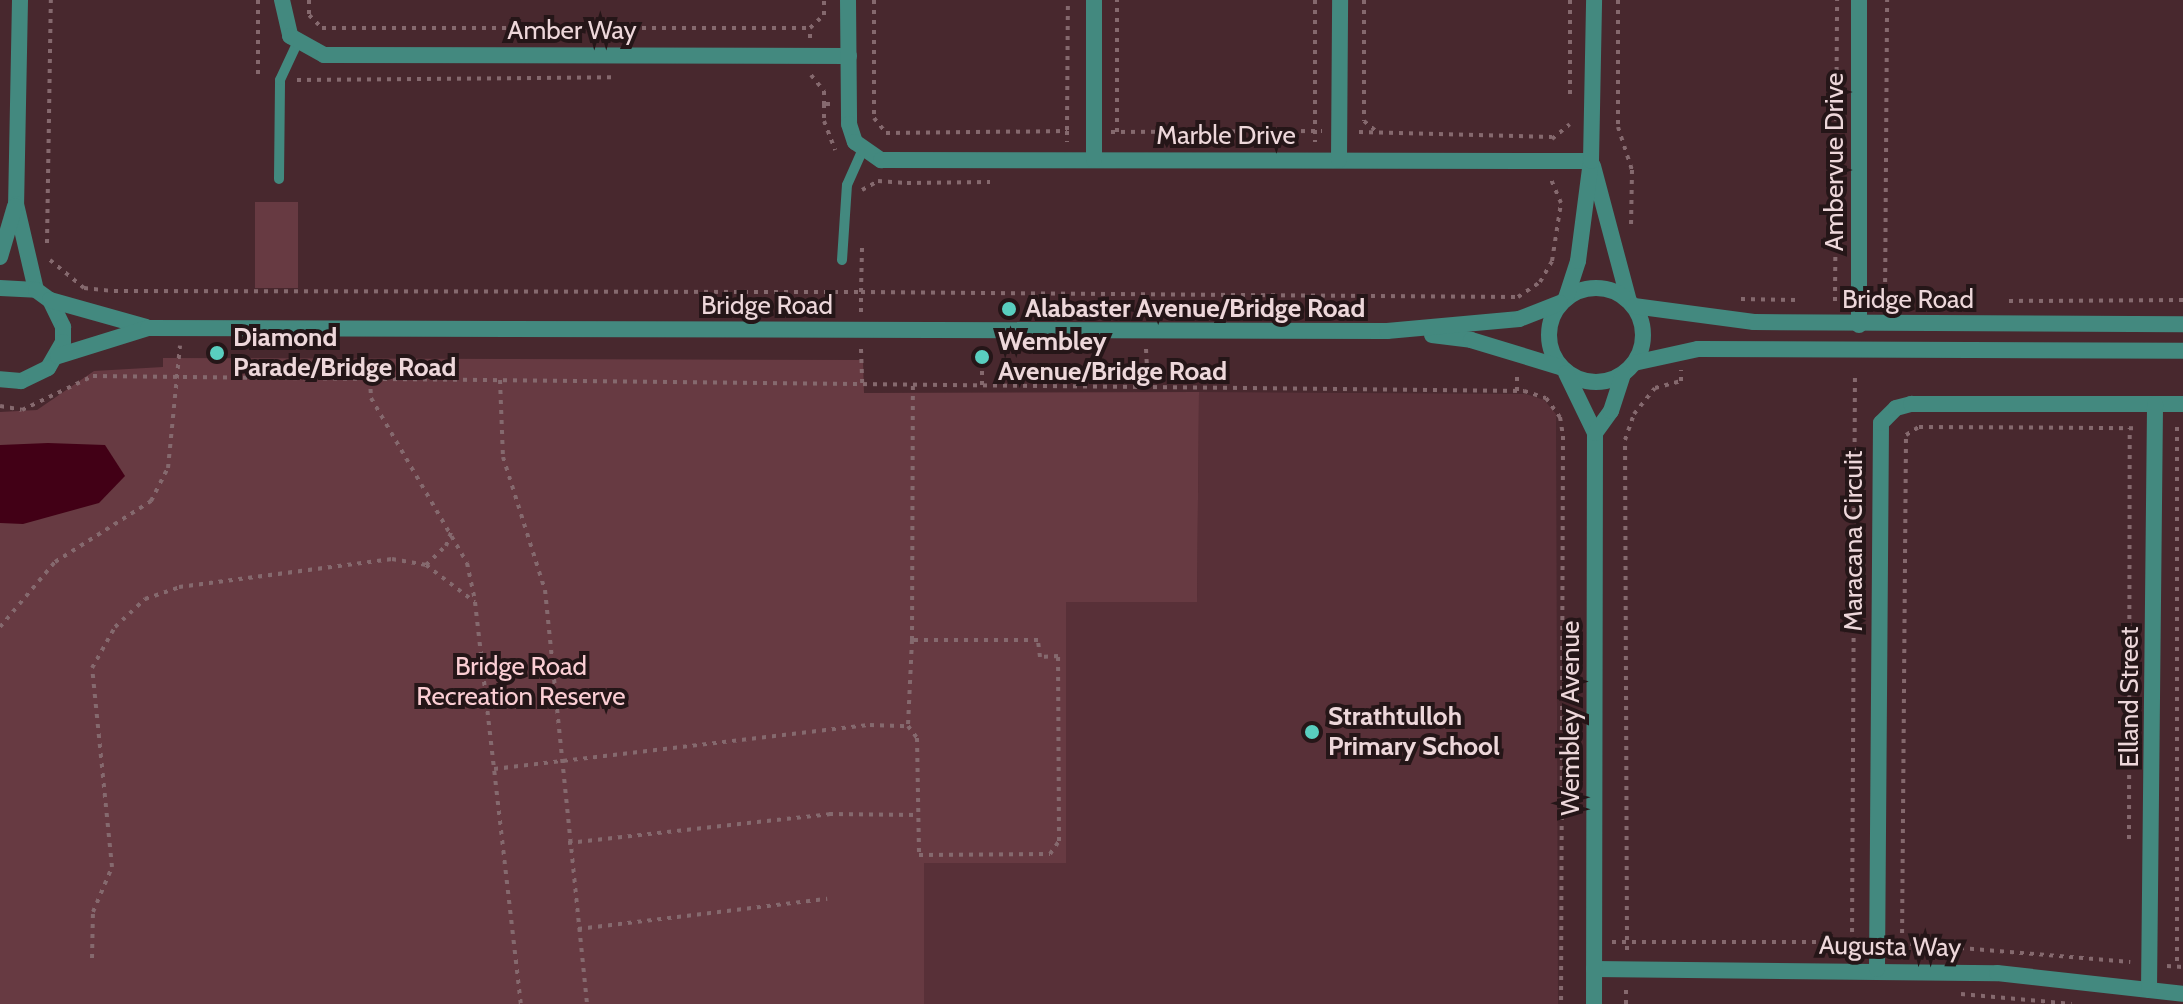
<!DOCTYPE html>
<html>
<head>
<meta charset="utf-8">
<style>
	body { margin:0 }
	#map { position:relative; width:2183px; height:1004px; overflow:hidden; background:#48282e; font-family:Cabin,sans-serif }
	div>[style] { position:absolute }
	.built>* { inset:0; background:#583038 }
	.green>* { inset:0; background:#673a42; transform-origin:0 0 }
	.water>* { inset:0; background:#420016 }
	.path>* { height:4px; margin-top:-2px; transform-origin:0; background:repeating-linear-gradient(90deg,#85696e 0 4px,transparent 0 10px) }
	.service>* { height:10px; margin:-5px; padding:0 5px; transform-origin:5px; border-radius:5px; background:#43897f }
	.minor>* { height:16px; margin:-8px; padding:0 8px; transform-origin:8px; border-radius:8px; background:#43897f }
	.tertiary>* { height:16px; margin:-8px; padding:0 8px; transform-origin:8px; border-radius:8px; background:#43897f }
	.tertiary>.ring { margin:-8px; padding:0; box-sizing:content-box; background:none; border:16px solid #43897f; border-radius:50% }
	.dots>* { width:22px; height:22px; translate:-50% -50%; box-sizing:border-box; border:4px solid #251618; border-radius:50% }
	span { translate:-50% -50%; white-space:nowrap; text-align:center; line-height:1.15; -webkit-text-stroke:8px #251618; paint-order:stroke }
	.street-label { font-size:26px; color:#edd7da }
	.poi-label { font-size:26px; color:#edd7da; font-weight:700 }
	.left { translate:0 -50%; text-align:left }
	.park-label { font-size:26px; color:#fbced4 }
</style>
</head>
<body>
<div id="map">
	<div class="built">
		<i style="clip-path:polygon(1199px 392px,1526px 394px,1544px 400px,1556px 414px,1558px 1004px,924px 1004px,924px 863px,1066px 862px,1066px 602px,1197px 601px)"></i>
	</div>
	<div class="green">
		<i style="left:255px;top:202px;width:43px;height:86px"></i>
		<i style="clip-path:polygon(163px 358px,863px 360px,864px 393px,1199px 392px,1197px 602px,1066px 602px,1066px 863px,924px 863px,924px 1004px,0 1004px,0 412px,37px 410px,94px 371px,163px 367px)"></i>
	</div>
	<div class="water">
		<i style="clip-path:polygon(48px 443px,105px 445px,125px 476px,99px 503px,23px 524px,0 523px,0 445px)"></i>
	</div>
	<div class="path">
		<i style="left:258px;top:0;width:80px;rotate:90deg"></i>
		<i style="left:309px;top:0;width:15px;rotate:90deg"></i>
		<i style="left:309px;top:15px;width:18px;rotate:45deg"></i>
		<i style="left:322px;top:28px;width:488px"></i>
		<i style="left:874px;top:0;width:118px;rotate:90deg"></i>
		<i style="left:874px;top:118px;width:19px;rotate:51deg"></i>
		<i style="left:886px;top:133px;width:181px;rotate:-0.6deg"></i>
		<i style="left:1067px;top:131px;width:11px;rotate:90deg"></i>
		<i style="left:1315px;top:0;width:142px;rotate:90deg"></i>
		<i style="left:1364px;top:0;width:121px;rotate:90deg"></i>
		<i style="left:1364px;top:121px;width:16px;rotate:40deg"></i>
		<i style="left:1570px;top:0;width:99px;rotate:90deg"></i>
		<i style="left:1618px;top:0;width:127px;rotate:90deg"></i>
		<i style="left:1618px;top:127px;width:45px;rotate:72deg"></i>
		<i style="left:1632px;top:170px;width:57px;rotate:91deg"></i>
		<i style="left:810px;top:38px;width:10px;rotate:-90deg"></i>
		<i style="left:810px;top:28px;width:19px;rotate:-43deg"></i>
		<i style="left:824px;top:15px;width:15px;rotate:-90deg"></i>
		<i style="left:811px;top:75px;width:21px;rotate:51deg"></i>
		<i style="left:824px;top:91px;width:13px;rotate:90deg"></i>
		<i style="left:297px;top:80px;width:319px;rotate:-0.5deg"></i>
		<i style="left:830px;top:104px;width:6px;rotate:180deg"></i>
		<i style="left:824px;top:104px;width:17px;rotate:90deg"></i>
		<i style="left:824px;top:121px;width:31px;rotate:69deg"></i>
		<i style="left:1067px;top:130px;width:130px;rotate:-89.6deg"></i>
		<i style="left:1111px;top:132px;width:211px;rotate:-0.3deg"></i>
		<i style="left:1117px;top:132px;width:132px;rotate:-90deg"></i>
		<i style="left:1359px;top:132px;width:193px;rotate:1.5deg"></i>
		<i style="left:1552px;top:139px;width:23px;rotate:-40deg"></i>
		<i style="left:907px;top:183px;width:83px;rotate:-0.7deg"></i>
		<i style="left:862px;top:190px;width:18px;rotate:-29deg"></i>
		<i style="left:878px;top:181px;width:28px;rotate:4deg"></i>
		<i style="left:47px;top:243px;width:243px;rotate:-89.1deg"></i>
		<i style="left:50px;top:260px;width:44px;rotate:39.5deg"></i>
		<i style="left:84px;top:288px;width:30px;rotate:6deg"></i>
		<i style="left:114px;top:291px;width:747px;rotate:0.08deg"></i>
		<i style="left:861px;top:292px;width:45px;rotate:-88.7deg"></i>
		<i style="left:1144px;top:295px;width:17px;rotate:87deg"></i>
		<i style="left:1518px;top:297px;width:27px;rotate:-34deg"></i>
		<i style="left:1540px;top:282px;width:24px;rotate:-60deg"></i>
		<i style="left:1552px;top:261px;width:59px;rotate:-81.2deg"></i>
		<i style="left:1561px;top:203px;width:26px;rotate:-113deg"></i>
		<i style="left:1741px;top:299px;width:56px;rotate:1deg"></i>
		<i style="left:1835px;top:301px;width:301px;rotate:-89.6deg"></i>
		<i style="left:2009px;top:301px;width:174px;rotate:-0.3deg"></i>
		<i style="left:1885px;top:302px;width:302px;rotate:-89.6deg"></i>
		<i style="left:861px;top:312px;width:20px;rotate:-90deg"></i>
		<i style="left:861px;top:292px;width:657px;rotate:0.44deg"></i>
		<i style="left:861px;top:349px;width:35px;rotate:88deg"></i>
		<i style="left:1146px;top:349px;width:38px;rotate:87deg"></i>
		<i style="left:370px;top:379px;width:19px;rotate:87deg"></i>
		<i style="left:371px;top:398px;width:191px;rotate:59.8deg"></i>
		<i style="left:467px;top:563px;width:40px;rotate:78deg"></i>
		<i style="left:500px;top:380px;width:77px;rotate:87.8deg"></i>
		<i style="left:503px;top:457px;width:139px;rotate:72.5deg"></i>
		<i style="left:545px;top:590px;width:416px;rotate:84.2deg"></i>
		<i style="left:982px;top:385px;width:37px;rotate:-90deg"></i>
		<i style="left:1517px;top:391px;width:18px;rotate:-90deg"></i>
		<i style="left:0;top:406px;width:22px;rotate:10deg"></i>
		<i style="left:22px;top:410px;width:79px;rotate:-25.6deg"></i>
		<i style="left:93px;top:376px;width:1431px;rotate:0.6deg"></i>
		<i style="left:1524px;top:391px;width:23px;rotate:18deg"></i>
		<i style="left:1546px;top:398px;width:24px;rotate:54deg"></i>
		<i style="left:1560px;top:417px;width:19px;rotate:81deg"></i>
		<i style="left:1563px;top:436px;width:568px;rotate:90.2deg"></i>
		<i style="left:1634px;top:414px;width:33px;rotate:-51deg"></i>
		<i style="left:1655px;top:388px;width:27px;rotate:-15deg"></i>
		<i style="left:1681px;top:381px;width:11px;rotate:-90deg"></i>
		<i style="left:2177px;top:427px;width:540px;rotate:90deg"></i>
		<i style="left:426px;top:565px;width:28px;rotate:-44deg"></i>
		<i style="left:446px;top:546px;width:15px;rotate:-70deg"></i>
		<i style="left:0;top:627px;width:85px;rotate:-49.8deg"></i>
		<i style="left:55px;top:562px;width:114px;rotate:-32.4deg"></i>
		<i style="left:151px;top:501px;width:37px;rotate:-63deg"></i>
		<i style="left:168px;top:468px;width:123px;rotate:-84.4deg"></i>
		<i style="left:912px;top:640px;width:256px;rotate:-89.8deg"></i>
		<i style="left:494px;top:769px;width:379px;rotate:-6.7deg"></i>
		<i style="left:870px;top:725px;width:38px;rotate:2deg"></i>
		<i style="left:908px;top:726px;width:15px;rotate:53deg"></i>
		<i style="left:917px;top:738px;width:117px;rotate:89deg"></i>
		<i style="left:919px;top:855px;width:131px;rotate:-0.4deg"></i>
		<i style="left:1050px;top:854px;width:16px;rotate:-55deg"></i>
		<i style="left:1059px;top:841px;width:185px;rotate:-90.3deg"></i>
		<i style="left:1058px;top:656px;width:18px;rotate:177deg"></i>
		<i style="left:1040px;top:657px;width:17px;rotate:-97deg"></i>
		<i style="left:1038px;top:640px;width:126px;rotate:180deg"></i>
		<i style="left:912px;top:640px;width:86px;rotate:92.7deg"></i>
		<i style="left:2129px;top:839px;width:411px;rotate:-89.9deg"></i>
		<i style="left:568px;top:843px;width:263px;rotate:-6.3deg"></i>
		<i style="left:829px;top:814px;width:89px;rotate:0.6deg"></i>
		<i style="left:578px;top:929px;width:251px;rotate:-6.9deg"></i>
		<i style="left:1612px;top:942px;width:247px"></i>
		<i style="left:1852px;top:942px;width:568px;rotate:-89.7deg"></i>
		<i style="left:1900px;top:943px;width:231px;rotate:4.7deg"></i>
		<i style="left:1902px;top:943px;width:508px;rotate:-89.55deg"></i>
		<i style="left:1906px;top:435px;width:15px;rotate:-32deg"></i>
		<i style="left:1919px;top:427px;width:218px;rotate:0.3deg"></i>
		<i style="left:1627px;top:950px;width:510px;rotate:-90.22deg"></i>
		<i style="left:1625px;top:440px;width:28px;rotate:-71deg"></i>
		<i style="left:92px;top:958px;width:46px;rotate:-88.8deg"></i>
		<i style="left:93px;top:912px;width:49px;rotate:-67.1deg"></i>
		<i style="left:112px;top:867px;width:200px;rotate:-95.7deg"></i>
		<i style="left:92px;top:668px;width:47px;rotate:-60.7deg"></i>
		<i style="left:115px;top:627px;width:41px;rotate:-43deg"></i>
		<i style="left:145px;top:599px;width:36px;rotate:-19deg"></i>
		<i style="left:179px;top:587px;width:215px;rotate:-7.5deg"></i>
		<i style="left:392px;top:559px;width:35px;rotate:10deg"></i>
		<i style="left:426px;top:565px;width:61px;rotate:37.1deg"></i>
		<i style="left:475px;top:602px;width:405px;rotate:83.5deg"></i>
		<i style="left:2167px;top:966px;width:16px;rotate:4deg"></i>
		<i style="left:1961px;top:994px;width:111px;rotate:5.1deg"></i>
		<i style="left:1626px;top:1004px;width:17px;rotate:-90deg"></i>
	</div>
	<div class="service">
		<i style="left:279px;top:179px;width:99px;rotate:-89.4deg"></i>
		<i style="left:280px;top:80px;width:40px;rotate:-65deg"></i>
		<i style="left:842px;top:260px;width:75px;rotate:-86.2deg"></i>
		<i style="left:847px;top:185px;width:39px;rotate:-66deg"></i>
	</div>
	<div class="minor">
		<i style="left:282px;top:0;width:37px;rotate:77deg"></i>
		<i style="left:290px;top:36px;width:39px;rotate:29deg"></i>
		<i style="left:324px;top:55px;width:525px;rotate:0.11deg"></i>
		<i style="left:848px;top:0;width:124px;rotate:89.5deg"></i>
		<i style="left:849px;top:124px;width:19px;rotate:72deg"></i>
		<i style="left:855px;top:142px;width:32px;rotate:35deg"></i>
		<i style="left:881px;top:160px;width:710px;rotate:0.08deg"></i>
		<i style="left:1094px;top:160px;width:160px;rotate:-90deg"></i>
		<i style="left:1339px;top:160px;width:160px;rotate:-89.6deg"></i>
		<i style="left:1859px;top:325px;width:325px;rotate:-90deg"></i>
		<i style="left:1594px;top:969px;width:403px;rotate:0.6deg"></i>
		<i style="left:1997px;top:973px;width:187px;rotate:6.4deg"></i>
		<i style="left:1877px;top:969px;width:546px;rotate:-89.58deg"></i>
		<i style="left:1881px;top:423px;width:21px;rotate:-45deg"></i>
		<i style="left:1896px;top:408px;width:16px;rotate:-15deg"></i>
		<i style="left:1911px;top:404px;width:272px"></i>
		<i style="left:2149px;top:990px;width:586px;rotate:-89.41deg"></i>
	</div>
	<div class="tertiary">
		<i style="left:20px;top:0;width:204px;rotate:91.1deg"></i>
		<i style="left:16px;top:204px;width:88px;rotate:76.9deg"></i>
		<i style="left:1593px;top:166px;width:140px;rotate:75.1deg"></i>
		<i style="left:0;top:257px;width:53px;rotate:-73.6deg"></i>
		<i class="ring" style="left:1549px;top:288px;width:78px;height:78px"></i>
		<i style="left:0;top:288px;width:36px;rotate:3deg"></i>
		<i style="left:36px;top:290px;width:17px;rotate:36deg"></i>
		<i style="left:50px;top:300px;width:30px;rotate:64deg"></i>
		<i style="left:63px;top:327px;width:15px;rotate:90deg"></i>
		<i style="left:63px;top:342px;width:30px;rotate:120deg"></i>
		<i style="left:48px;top:368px;width:30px;rotate:154deg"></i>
		<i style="left:21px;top:381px;width:21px;rotate:-175deg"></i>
		<i style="left:1566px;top:298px;width:39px;rotate:-72deg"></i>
		<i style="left:1578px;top:261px;width:101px;rotate:-82.6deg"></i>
		<i style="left:1591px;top:161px;width:161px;rotate:-88.9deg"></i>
		<i style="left:50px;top:300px;width:100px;rotate:15.7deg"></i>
		<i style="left:1634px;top:306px;width:121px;rotate:7.6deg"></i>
		<i style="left:1754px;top:322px;width:429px;rotate:0.3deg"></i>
		<i style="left:1432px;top:335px;width:39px;rotate:7deg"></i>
		<i style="left:1471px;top:340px;width:93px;rotate:16.9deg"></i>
		<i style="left:58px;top:356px;width:94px;rotate:-17.3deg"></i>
		<i style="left:148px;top:328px;width:1239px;rotate:0.14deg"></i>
		<i style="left:1387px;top:331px;width:133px;rotate:-5.2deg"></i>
		<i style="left:1519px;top:319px;width:44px;rotate:-21.3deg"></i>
		<i style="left:1634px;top:363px;width:66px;rotate:-12.3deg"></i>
		<i style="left:1698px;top:349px;width:485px;rotate:0.2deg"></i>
		<i style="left:1566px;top:373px;width:67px;rotate:64.2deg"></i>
		<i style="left:1595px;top:433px;width:571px;rotate:90.1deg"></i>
		<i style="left:1595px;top:433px;width:27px;rotate:-54deg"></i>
		<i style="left:1611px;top:411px;width:39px;rotate:-72deg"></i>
	</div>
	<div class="dots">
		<i style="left:1009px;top:309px;background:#59cebf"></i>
		<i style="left:217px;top:353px;background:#59cebf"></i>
		<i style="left:982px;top:357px;background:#59cebf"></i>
		<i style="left:1312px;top:732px;background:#59cebf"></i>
	</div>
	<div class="street-label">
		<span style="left:572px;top:31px">Amber Way</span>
		<span style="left:1226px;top:136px">Marble Drive</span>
		<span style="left:1835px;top:162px;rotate:-90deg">Ambervue Drive</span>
		<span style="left:1908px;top:300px">Bridge Road</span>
		<span style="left:767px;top:306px">Bridge Road</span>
		<span style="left:1854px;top:541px;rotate:-90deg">Maracana Circuit</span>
		<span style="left:2130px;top:697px;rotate:-90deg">Elland Street</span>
		<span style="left:1571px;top:718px;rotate:-90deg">Wembley Avenue</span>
		<span style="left:1890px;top:947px;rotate:1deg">Augusta Way</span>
	</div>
	<div class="poi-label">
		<span class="left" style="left:1025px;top:309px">Alabaster Avenue/Bridge Road</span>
		<span class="left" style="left:233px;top:353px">Diamond<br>Parade/Bridge Road</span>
		<span class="left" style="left:998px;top:357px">Wembley<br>Avenue/Bridge Road</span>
		<span class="left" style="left:1328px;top:732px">Strathtulloh<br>Primary School</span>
	</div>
	<div class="park-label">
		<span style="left:521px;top:682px">Bridge Road<br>Recreation Reserve</span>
	</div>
</div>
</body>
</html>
